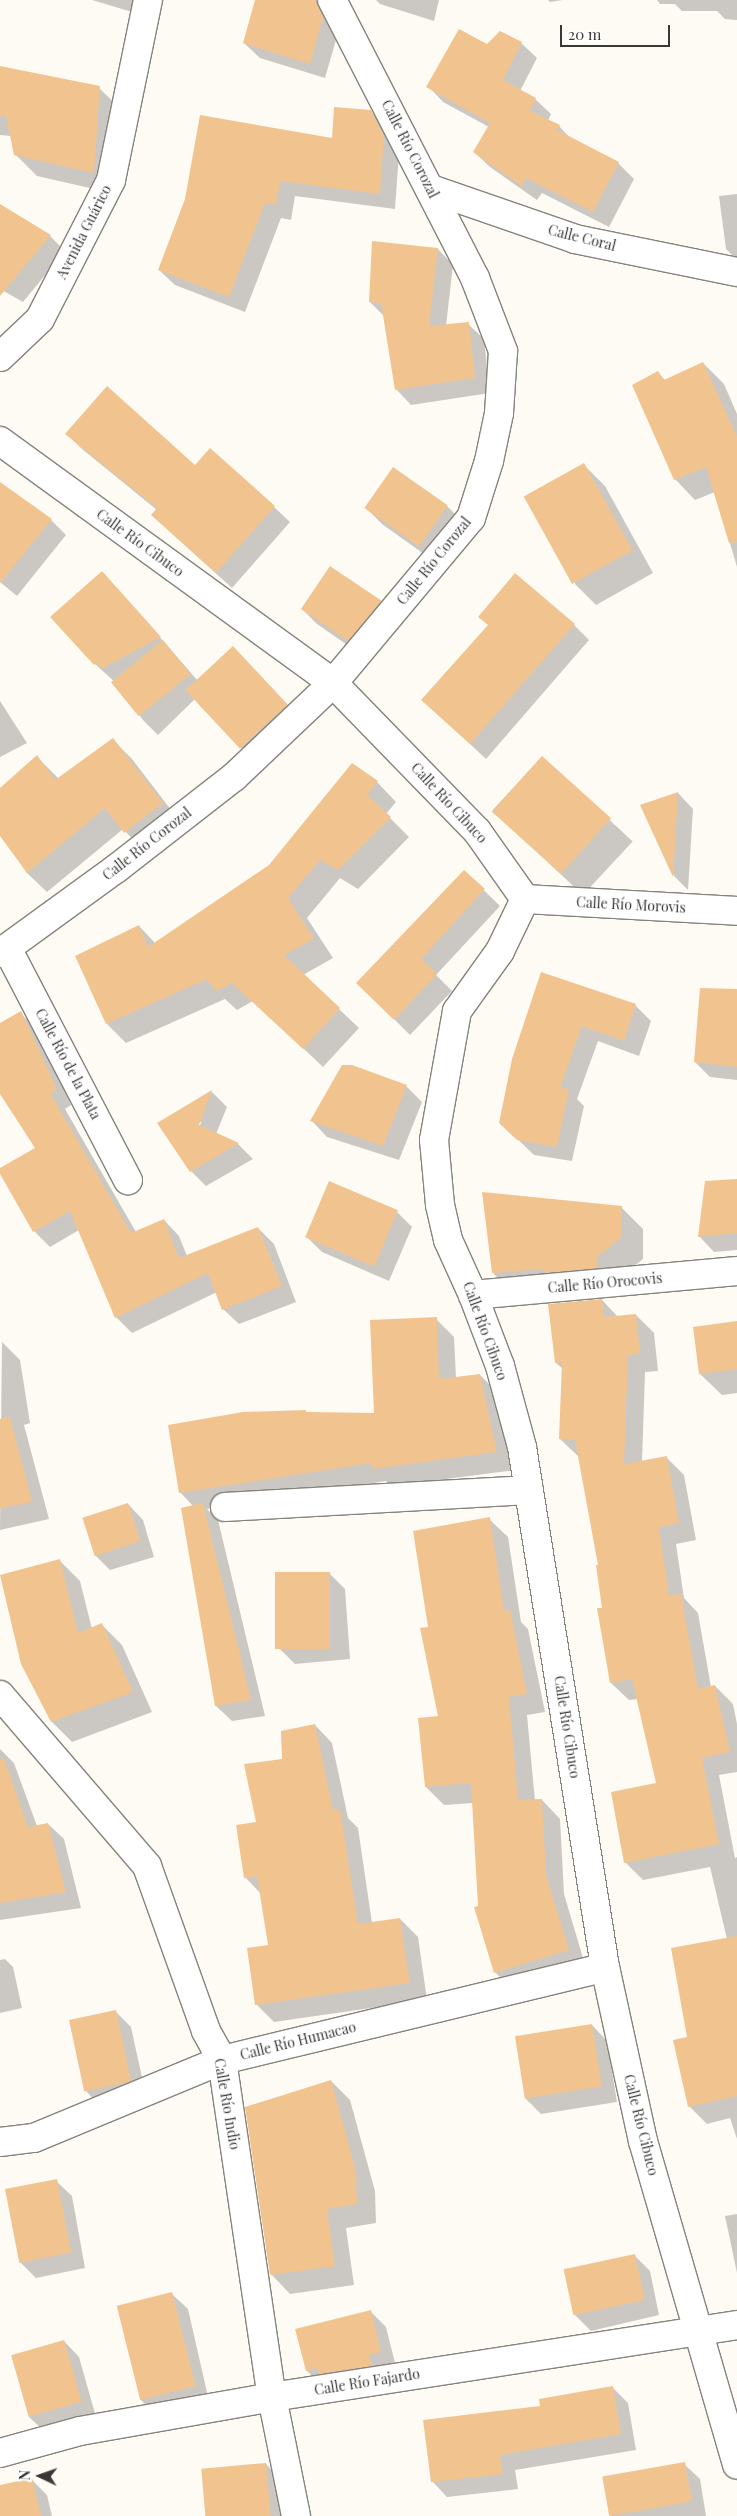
<!DOCTYPE html>
<html>
<head>
<meta charset="utf-8">
<style>
	body { margin:0 }
	#map { position:relative; width:737px; height:2516px; overflow:hidden; background:#fefbf4; font-family:"Playfair Display",serif }
	div>[style] { position:absolute }
	.shadow>* { inset:0; background:#0003; transform-origin:0 0 }
	.building>* { inset:0; background:#f1c48f; transform-origin:0 0 }
	.roads { filter:drop-shadow(1px 0 #86837d) drop-shadow(-1px 0 #86837d) drop-shadow(0 1px #86837d) drop-shadow(0 -1px #86837d) }
	.minor>* { height:28px; margin:-14px; padding:0 14px; transform-origin:14px; border-radius:14px; background:#fff }
	span { translate:-50% -50%; white-space:nowrap; text-align:center; line-height:1.15; -webkit-text-stroke:5px #fff; paint-order:stroke }
	.street-label { font-size:14px; color:#3a3836 }
	.north { position:absolute; left:15px; top:2451px; width:50px; height:50px; -webkit-text-stroke:4px #fff; paint-order:stroke; rotate:273deg; font-size:14px; font-weight:700; line-height:20px; text-align:center; color:#3a3836 }
	.north::after { content:''; display:block; margin:auto; width:18px; height:22px; background:#3a3836; clip-path:polygon(50% 0,100% 100%,50% 72%,0 100%) }
	.scale { position:absolute; left:560px; top:25px; width:110px; height:22px; box-sizing:border-box; border:2px solid #3a3836; border-top:0; padding-left:6px; font-size:15px; line-height:18px; white-space:nowrap; color:#3a3836; -webkit-text-stroke:4px #fff; paint-order:stroke }
</style>
</head>
<body>
<div id="map">
	<div class="shadow">
		<i style="clip-path:polygon(92px 0,136px 0,132px 12px)"></i>
		<i style="clip-path:polygon(257px 0,322px 0,338px 33px,325px 78px,260px 58px,244px 43px)"></i>
		<i style="clip-path:polygon(376px 0,439px 0,434px 21px,380px 4px)"></i>
		<i style="clip-path:polygon(548px 0,563px 0,550px 2px)"></i>
		<i style="clip-path:polygon(657px 0,737px 0,737px 20px,725px 19px,717px 11px,682px 11px,675px 4px,660px 4px)"></i>
		<i style="clip-path:polygon(521px 43px,537px 58px,520px 91px,535px 99px,551px 114px,548px 121px,559px 126px,572px 140px,618px 163px,634px 179px,609px 227px,542px 193px,537px 200px,490px 167px,474px 152px,489px 127px,443px 102px,428px 86px,487px 46px)"></i>
		<i style="clip-path:polygon(0 68px,99px 88px,121px 109px,116px 194px,37px 176px,15px 154px,11px 136px,0 135px)"></i>
		<i style="clip-path:polygon(371px 112px,386px 127px,399px 153px,395px 209px,295px 196px,291px 220px,281px 218px,245px 312px,175px 285px,159px 270px)"></i>
		<i style="clip-path:polygon(737px 194px,737px 260px,726px 249px,719px 196px)"></i>
		<i style="clip-path:polygon(0 206px,50px 236px,65px 251px,23px 302px,0 289px)"></i>
		<i style="clip-path:polygon(438px 249px,453px 265px,446px 326px,468px 324px,484px 339px,490px 393px,411px 405px,396px 389px,384px 316px,370px 302px)"></i>
		<i style="clip-path:polygon(703px 363px,724px 384px,737px 414px,737px 567px,715px 492px,695px 500px,675px 479px,658px 373px,666px 381px)"></i>
		<i style="clip-path:polygon(67px 434px,195px 467px,274px 507px,290px 522px,232px 588px,168px 530px,157px 510px,82px 449px)"></i>
		<i style="clip-path:polygon(583px 464px,605px 486px,653px 573px,596px 605px,575px 584px)"></i>
		<i style="clip-path:polygon(393px 469px,447px 506px,463px 522px,435px 562px,382px 524px,366px 508px)"></i>
		<i style="clip-path:polygon(0 484px,51px 520px,66px 535px,17px 596px,0 582px)"></i>
		<i style="clip-path:polygon(330px 568px,380px 602px,396px 617px,363px 656px,317px 624px,302px 609px)"></i>
		<i style="clip-path:polygon(117px 588px,198px 681px,248px 663px,302px 720px,257px 764px,195px 699px,158px 735px,143px 720px,117px 684px,95px 664px)"></i>
		<i style="clip-path:polygon(574px 625px,589px 640px,486px 759px,423px 700px)"></i>
		<i style="clip-path:polygon(0 701px,27px 743px,0 757px)"></i>
		<i style="clip-path:polygon(113px 740px,132px 759px,181px 823px,144px 851px,123px 829px,47px 892px,27px 873px,0 833px,0 790px,37px 757px,59px 779px)"></i>
		<i style="left:542px;top:757px;width:124px;height:73px;rotate:43deg"></i>
		<i style="clip-path:polygon(353px 765px,377px 782px,396px 802px,386px 814px,409px 837px,358px 889px,340px 878px,307px 918px,333px 958px,303px 975px,359px 1028px,323px 1067px,253px 1001px,237px 1010px,225px 999px,126px 1043px,107px 1024px,139px 926px,156px 944px,270px 866px)"></i>
		<i style="clip-path:polygon(678px 793px,693px 809px,688px 890px,674px 876px,641px 805px)"></i>
		<i style="clip-path:polygon(464px 871px,500px 906px,436px 975px,452px 991px,410px 1035px,358px 983px)"></i>
		<i style="clip-path:polygon(542px 973px,635px 1005px,651px 1021px,639px 1056px,598px 1041px,577px 1099px,584px 1106px,572px 1161px,534px 1155px,501px 1123px)"></i>
		<i style="clip-path:polygon(737px 990px,737px 1093px,737px 1080px,710px 1077px,695px 1062px)"></i>
		<i style="clip-path:polygon(20px 1013px,36px 1028px,71px 1105px,65px 1109px,136px 1232px,164px 1220px,179px 1236px,187px 1256px,258px 1228px,274px 1244px,296px 1302px,239px 1324px,223px 1309px,217px 1292px,132px 1333px,116px 1317px,79px 1230px,50px 1247px,34px 1231px,0 1171px,36px 1148px,0 1091px,0 1025px)"></i>
		<i style="clip-path:polygon(406px 1086px,422px 1102px,399px 1160px,327px 1137px,312px 1121px)"></i>
		<i style="clip-path:polygon(evenodd,212px 1092px,227px 1107px,216px 1134px,238px 1144px,253px 1159px,206px 1186px,191px 1171px,158px 1123px,212px 1092px,199px 1122px,201px 1122px,198px 1132px,199px 1122px)"></i>
		<i style="clip-path:polygon(737px 1180px,737px 1250px,714px 1252px,699px 1236px)"></i>
		<i style="clip-path:polygon(621px 1207px,643px 1229px,643px 1259px,618px 1279px,515px 1295px,493px 1273px)"></i>
		<i style="clip-path:polygon(397px 1212px,412px 1227px,389px 1281px,322px 1252px,307px 1237px)"></i>
		<i style="clip-path:polygon(602px 1300px,618px 1317px,636px 1315px,654px 1333px,658px 1371px,645px 1372px,642px 1462px,666px 1457px,684px 1475px,696px 1540px,676px 1544px,684px 1598px,698px 1613px,711px 1687px,715px 1686px,733px 1704px,737px 1724px,737px 1772px,719px 1775px,735px 1858px,737px 1857px,737px 2139px,730px 2118px,707px 2124px,690px 2107px,674px 2041px,689px 2038px,727px 1939px,710px 1867px,643px 1880px,625px 1862px,657px 1784px,638px 1699px,629px 1700px,611px 1683px,599px 1566px,579px 1457px,560px 1439px,563px 1369px,556px 1363px)"></i>
		<i style="clip-path:polygon(436px 1319px,454px 1337px,456px 1378px,480px 1375px,498px 1393px,515px 1470px,391px 1486px,386px 1481px,207px 1509px,218px 1520px,265px 1716px,232px 1721px,216px 1706px,194px 1507px,180px 1492px,306px 1412px,308px 1414px,376px 1414px)"></i>
		<i style="clip-path:polygon(737px 1323px,737px 1393px,722px 1395px,700px 1374px)"></i>
		<i style="clip-path:polygon(2px 1342px,20px 1360px,30px 1423px,24px 1425px,49px 1519px,0 1530px)"></i>
		<i style="clip-path:polygon(128px 1504px,143px 1520px,154px 1557px,110px 1570px,94px 1554px)"></i>
		<i style="clip-path:polygon(489px 1519px,508px 1537px,521px 1622px,528px 1629px,545px 1712px,527px 1715px,535px 1801px,542px 1800px,560px 1819px,564px 1894px,586px 1968px,514px 1991px,495px 1972px,479px 1907px,473px 1803px,444px 1805px,426px 1787px,440px 1717px,429px 1628px)"></i>
		<i style="clip-path:polygon(60px 1561px,80px 1581px,92px 1629px,102px 1625px,122px 1645px,152px 1712px,72px 1742px,52px 1722px)"></i>
		<i style="clip-path:polygon(329px 1573px,345px 1589px,350px 1659px,295px 1664px,279px 1648px)"></i>
		<i style="clip-path:polygon(315px 1725px,332px 1743px,348px 1818px,358px 1828px,372px 1923px,400px 1919px,418px 1937px,427px 2000px,274px 2022px,257px 2005px,269px 1946px,261px 1894px,246px 1878px,238px 1826px,258px 1823px,283px 1760px)"></i>
		<i style="clip-path:polygon(0 1749px,14px 1763px,37px 1826px,48px 1824px,64px 1839px,81px 1908px,0 1920px)"></i>
		<i style="clip-path:polygon(5px 1959px,13px 1967px,22px 2008px,0 2013px,0 1960px)"></i>
		<i style="clip-path:polygon(116px 2012px,131px 2027px,146px 2096px,101px 2107px,86px 2091px)"></i>
		<i style="clip-path:polygon(592px 2025px,607px 2041px,617px 2102px,541px 2114px,525px 2098px)"></i>
		<i style="clip-path:polygon(331px 2081px,350px 2100px,375px 2191px,376px 2223px,346px 2228px,354px 2285px,290px 2294px,271px 2274px)"></i>
		<i style="clip-path:polygon(56px 2181px,72px 2196px,85px 2268px,36px 2278px,20px 2262px)"></i>
		<i style="clip-path:polygon(737px 2214px,737px 2273px,725px 2216px)"></i>
		<i style="clip-path:polygon(634px 2255px,650px 2271px,659px 2315px,591px 2331px,575px 2315px)"></i>
		<i style="clip-path:polygon(172px 2294px,188px 2309px,209px 2401px,155px 2414px,140px 2399px)"></i>
		<i style="clip-path:polygon(370px 2311px,386px 2327px,396px 2367px,323px 2386px,307px 2371px)"></i>
		<i style="clip-path:polygon(64px 2341px,79px 2357px,96px 2417px,45px 2432px,29px 2417px,12px 2357px)"></i>
		<i style="clip-path:polygon(612px 2387px,628px 2403px,636px 2450px,515px 2470px,518px 2489px,447px 2497px,432px 2481px,542px 2407px)"></i>
		<i style="clip-path:polygon(266px 2464px,281px 2480px,285px 2516px,206px 2516px)"></i>
		<i style="clip-path:polygon(684px 2464px,700px 2479px,706px 2516px,612px 2516px,608px 2512px)"></i>
		<i style="clip-path:polygon(31px 2479px,47px 2495px,52px 2516px,0 2516px,0 2487px)"></i>
	</div>
	<div class="building">
		<i style="clip-path:polygon(255px 0,316px 0,323px 17px,310px 64px,243px 43px)"></i>
		<i style="clip-path:polygon(459px 29px,487px 44px,500px 31px,522px 42px,503px 80px,536px 98px,530px 111px,560px 125px,557px 130px,619px 162px,593px 212px,526px 178px,522px 186px,473px 152px,490px 123px,426px 87px)"></i>
		<i style="clip-path:polygon(0 66px,100px 86px,94px 173px,14px 155px,6px 116px,0 116px)"></i>
		<i style="clip-path:polygon(334px 107px,371px 110px,384px 136px,380px 194px,280px 181px,276px 205px,265px 203px,229px 297px,158px 270px,185px 199px,200px 115px,332px 138px)"></i>
		<i style="clip-path:polygon(0 204px,51px 235px,0 296px)"></i>
		<i style="clip-path:polygon(372px 241px,438px 248px,429px 326px,469px 322px,475px 378px,395px 390px,381px 303px,369px 302px)"></i>
		<i style="clip-path:polygon(703px 362px,737px 437px,737px 542px,729px 543px,706px 467px,674px 480px,632px 385px,658px 371px,664px 380px)"></i>
		<i style="clip-path:polygon(107px 386px,195px 465px,210px 448px,275px 506px,216px 573px,151px 515px,157px 508px,65px 434px)"></i>
		<i style="left:584px;top:463px;width:100px;height:69px;rotate:61deg"></i>
		<i style="left:393px;top:467px;width:67px;height:50px;rotate:35deg"></i>
		<i style="clip-path:polygon(0 482px,52px 519px,0 583px)"></i>
		<i style="left:330px;top:566px;width:62px;height:52px;rotate:34deg"></i>
		<i style="clip-path:polygon(102px 571px,161px 637px,101px 669px,96px 663px,94px 665px,50px 617px)"></i>
		<i style="clip-path:polygon(515px 573px,575px 624px,470px 744px,421px 700px,488px 625px,478px 617px)"></i>
		<i style="left:163px;top:640px;width:44px;height:67px;rotate:51deg"></i>
		<i style="left:233px;top:646px;width:80px;height:65px;rotate:47deg"></i>
		<i style="clip-path:polygon(113px 738px,163px 803px,124px 833px,105px 808px,27px 873px,0 836px,0 788px,37px 755px,55px 780px)"></i>
		<i style="left:542px;top:756px;width:93px;height:75px;rotate:42deg"></i>
		<i style="clip-path:polygon(352px 763px,378px 781px,367px 795px,391px 817px,338px 870px,320px 860px,288px 898px,314px 939px,284px 955px,340px 1008px,303px 1049px,232px 983px,216px 991px,207px 979px,106px 1024px,75px 956px,139px 925px,148px 947px,269px 865px)"></i>
		<i style="clip-path:polygon(678px 792px,673px 877px,640px 805px)"></i>
		<i style="clip-path:polygon(464px 870px,485px 889px,421px 959px,437px 974px,394px 1020px,356px 983px)"></i>
		<i style="clip-path:polygon(541px 972px,636px 1004px,624px 1041px,582px 1026px,560px 1088px,569px 1089px,557px 1147px,517px 1140px,499px 1123px,512px 1059px)"></i>
		<i style="clip-path:polygon(700px 988px,737px 989px,737px 1067px,694px 1062px)"></i>
		<i style="clip-path:polygon(21px 1011px,57px 1089px,50px 1093px,131px 1233px,164px 1219px,179px 1258px,258px 1227px,282px 1286px,222px 1310px,208px 1273px,115px 1318px,70px 1211px,33px 1232px,0 1174px,0 1168px,35px 1148px,0 1094px,0 1023px)"></i>
		<i style="clip-path:polygon(342px 1065px,352px 1065px,407px 1085px,383px 1146px,310px 1121px)"></i>
		<i style="clip-path:polygon(212px 1090px,199px 1125px,239px 1143px,190px 1172px,157px 1123px)"></i>
		<i style="clip-path:polygon(737px 1179px,737px 1233px,698px 1237px,705px 1181px)"></i>
		<i style="left:329px;top:1181px;width:75px;height:61px;rotate:23deg"></i>
		<i style="clip-path:polygon(482px 1192px,622px 1206px,622px 1237px,597px 1257px,598px 1268px,545px 1273px,545px 1269px,492px 1273px)"></i>
		<i style="clip-path:polygon(602px 1299px,604px 1317px,636px 1314px,640px 1354px,628px 1355px,624px 1464px,667px 1456px,679px 1523px,659px 1527px,669px 1596px,681px 1594px,698px 1689px,715px 1685px,730px 1752px,702px 1758px,719px 1844px,624px 1863px,611px 1792px,656px 1783px,632px 1679px,610px 1683px,597px 1608px,602px 1608px,596px 1565px,598px 1565px,575px 1440px,559px 1439px,562px 1362px,555px 1363px,548px 1304px)"></i>
		<i style="clip-path:polygon(437px 1317px,439px 1379px,480px 1374px,497px 1452px,372px 1469px,371px 1463px,179px 1493px,168px 1425px,243px 1412px,306px 1410px,306px 1412px,374px 1413px,370px 1320px)"></i>
		<i style="clip-path:polygon(737px 1321px,737px 1369px,699px 1374px,693px 1327px)"></i>
		<i style="clip-path:polygon(10px 1417px,32px 1502px,0 1508px,0 1419px)"></i>
		<i style="left:128px;top:1503px;width:40px;height:48px;rotate:72deg"></i>
		<i style="clip-path:polygon(203px 1503px,251px 1700px,215px 1706px,181px 1508px)"></i>
		<i style="clip-path:polygon(490px 1517px,504px 1611px,510px 1610px,527px 1694px,509px 1697px,518px 1800px,542px 1799px,546px 1875px,569px 1950px,494px 1973px,474px 1907px,478px 1906px,471px 1783px,425px 1787px,418px 1718px,438px 1716px,420px 1628px,428px 1627px,413px 1531px)"></i>
		<i style="clip-path:polygon(60px 1559px,78px 1633px,102px 1623px,133px 1692px,51px 1722px,21px 1664px,0 1575px)"></i>
		<i style="left:275px;top:1572px;width:55px;height:77px"></i>
		<i style="clip-path:polygon(315px 1724px,333px 1810px,340px 1809px,358px 1924px,400px 1918px,410px 1983px,255px 2005px,247px 1948px,268px 1945px,257px 1876px,244px 1878px,236px 1825px,256px 1822px,244px 1764px,282px 1759px,281px 1731px)"></i>
		<i style="clip-path:polygon(4px 1759px,28px 1827px,48px 1823px,66px 1892px,0 1903px,0 1760px)"></i>
		<i style="clip-path:polygon(737px 1936px,737px 2096px,688px 2107px,673px 2040px,687px 2037px,671px 1948px)"></i>
		<i style="left:116px;top:2010px;width:73px;height:48px;rotate:78deg"></i>
		<i style="left:592px;top:2024px;width:63px;height:78px;rotate:81deg"></i>
		<i style="clip-path:polygon(331px 2080px,356px 2171px,357px 2204px,327px 2209px,335px 2266px,270px 2275px,245px 2107px)"></i>
		<i style="left:57px;top:2179px;width:75px;height:53px;rotate:79deg"></i>
		<i style="left:635px;top:2254px;width:47px;height:73px;rotate:78deg"></i>
		<i style="left:172px;top:2292px;width:97px;height:57px;rotate:76deg"></i>
		<i style="clip-path:polygon(371px 2310px,381px 2352px,369px 2355px,372px 2366px,319px 2374px,317px 2368px,306px 2371px,295px 2329px)"></i>
		<i style="left:64px;top:2340px;width:64px;height:55px;rotate:74deg"></i>
		<i style="clip-path:polygon(613px 2386px,621px 2434px,500px 2455px,503px 2474px,431px 2482px,423px 2420px,540px 2406px,539px 2399px)"></i>
		<i style="left:685px;top:2462px;width:40px;height:84px;rotate:80deg"></i>
		<i style="left:266px;top:2463px;width:53px;height:65px;rotate:85deg"></i>
		<i style="clip-path:polygon(32px 2478px,41px 2516px,0 2516px,0 2485px)"></i>
	</div>
	<div class="roads">
		<div class="minor">
			<i style="left:431px;top:189px;width:152px;rotate:19.1deg"></i>
			<i style="left:575px;top:239px;width:165px;rotate:11.5deg"></i>
			<i style="left:0;top:357px;width:55px;rotate:-43.5deg"></i>
			<i style="left:40px;top:319px;width:156px;rotate:-62.9deg"></i>
			<i style="left:111px;top:180px;width:184px;rotate:-78.4deg"></i>
			<i style="left:0;top:441px;width:412px;rotate:36deg"></i>
			<i style="left:333px;top:683px;width:206px;rotate:45.8deg"></i>
			<i style="left:477px;top:831px;width:83px;rotate:54.8deg"></i>
			<i style="left:525px;top:899px;width:58px;rotate:115.7deg"></i>
			<i style="left:500px;top:951px;width:74px;rotate:125.6deg"></i>
			<i style="left:457px;top:1011px;width:131px;rotate:100.1deg"></i>
			<i style="left:434px;top:1140px;width:65px;rotate:84.7deg"></i>
			<i style="left:440px;top:1205px;width:36px;rotate:77deg"></i>
			<i style="left:448px;top:1240px;width:60px;rotate:65.6deg"></i>
			<i style="left:473px;top:1295px;width:76px;rotate:69.2deg"></i>
			<i style="left:500px;top:1366px;width:84px;rotate:74.8deg"></i>
			<i style="left:522px;top:1447px;width:527px;rotate:80.93deg"></i>
			<i style="left:605px;top:1967px;width:178px;rotate:77.7deg"></i>
			<i style="left:643px;top:2141px;width:337px;rotate:73.8deg"></i>
			<i style="left:525px;top:899px;width:212px;rotate:3.2deg"></i>
			<i style="left:7px;top:948px;width:262px;rotate:62.5deg"></i>
			<i style="left:0;top:953px;width:145px;rotate:-36deg"></i>
			<i style="left:117px;top:868px;width:148px;rotate:-37.9deg"></i>
			<i style="left:234px;top:777px;width:137px;rotate:-43.5deg"></i>
			<i style="left:333px;top:683px;width:215px;rotate:-50.1deg"></i>
			<i style="left:471px;top:518px;width:60px;rotate:-72.5deg"></i>
			<i style="left:489px;top:461px;width:49px;rotate:-78.2deg"></i>
			<i style="left:499px;top:413px;width:62px;rotate:-86.3deg"></i>
			<i style="left:503px;top:351px;width:78px;rotate:-111deg"></i>
			<i style="left:475px;top:278px;width:313px;rotate:-117.2deg"></i>
			<i style="left:473px;top:1295px;width:265px;rotate:-5.2deg"></i>
			<i style="left:225px;top:1507px;width:304px;rotate:-3.2deg"></i>
			<i style="left:0;top:1695px;width:225px;rotate:49.3deg"></i>
			<i style="left:147px;top:1866px;width:175px;rotate:70.3deg"></i>
			<i style="left:206px;top:2031px;width:33px;rotate:61deg"></i>
			<i style="left:222px;top:2060px;width:341px;rotate:81.6deg"></i>
			<i style="left:272px;top:2397px;width:121px;rotate:78.6deg"></i>
			<i style="left:0;top:2142px;width:34px;rotate:-7deg"></i>
			<i style="left:34px;top:2138px;width:204px;rotate:-22.5deg"></i>
			<i style="left:222px;top:2060px;width:394px;rotate:-13.6deg"></i>
			<i style="left:0;top:2453px;width:83px;rotate:-15.4deg"></i>
			<i style="left:80px;top:2431px;width:195px;rotate:-10deg"></i>
			<i style="left:272px;top:2397px;width:471px;rotate:-8.8deg"></i>
		</div>
	</div>
	<div class="street-label">
		<span style="left:410px;top:149px;rotate:63deg">Calle Río Corozal</span>
		<span style="left:84px;top:232px;rotate:-63deg">Avenida Guárico</span>
		<span style="left:582px;top:238px;rotate:14deg">Calle Coral</span>
		<span style="left:140px;top:543px;rotate:36deg">Calle Río Cibuco</span>
		<span style="left:434px;top:561px;rotate:-51deg">Calle Río Corozal</span>
		<span style="left:449px;top:803px;rotate:47deg">Calle Río Cibuco</span>
		<span style="left:147px;top:844px;rotate:-38deg">Calle Río Corozal</span>
		<span style="left:631px;top:905px;rotate:3deg">Calle Río Morovis</span>
		<span style="left:68px;top:1064px;rotate:62deg">Calle Río de la Plata</span>
		<span style="left:605px;top:1283px;rotate:-5deg">Calle Río Orocovis</span>
		<span style="left:485px;top:1331px;rotate:70deg">Calle Río Cibuco</span>
		<span style="left:567px;top:1727px;rotate:81deg">Calle Río Cibuco</span>
		<span style="left:298px;top:2041px;rotate:-14deg">Calle Río Humacao</span>
		<span style="left:227px;top:2104px;rotate:80deg">Calle Río Indio</span>
		<span style="left:641px;top:2125px;rotate:76deg">Calle Río Cibuco</span>
		<span style="left:367px;top:2382px;rotate:-9deg">Calle Río Fajardo</span>
	</div>
	<div class="north">N</div>
	<div class="scale">20 m</div>
</div>
</body>
</html>
